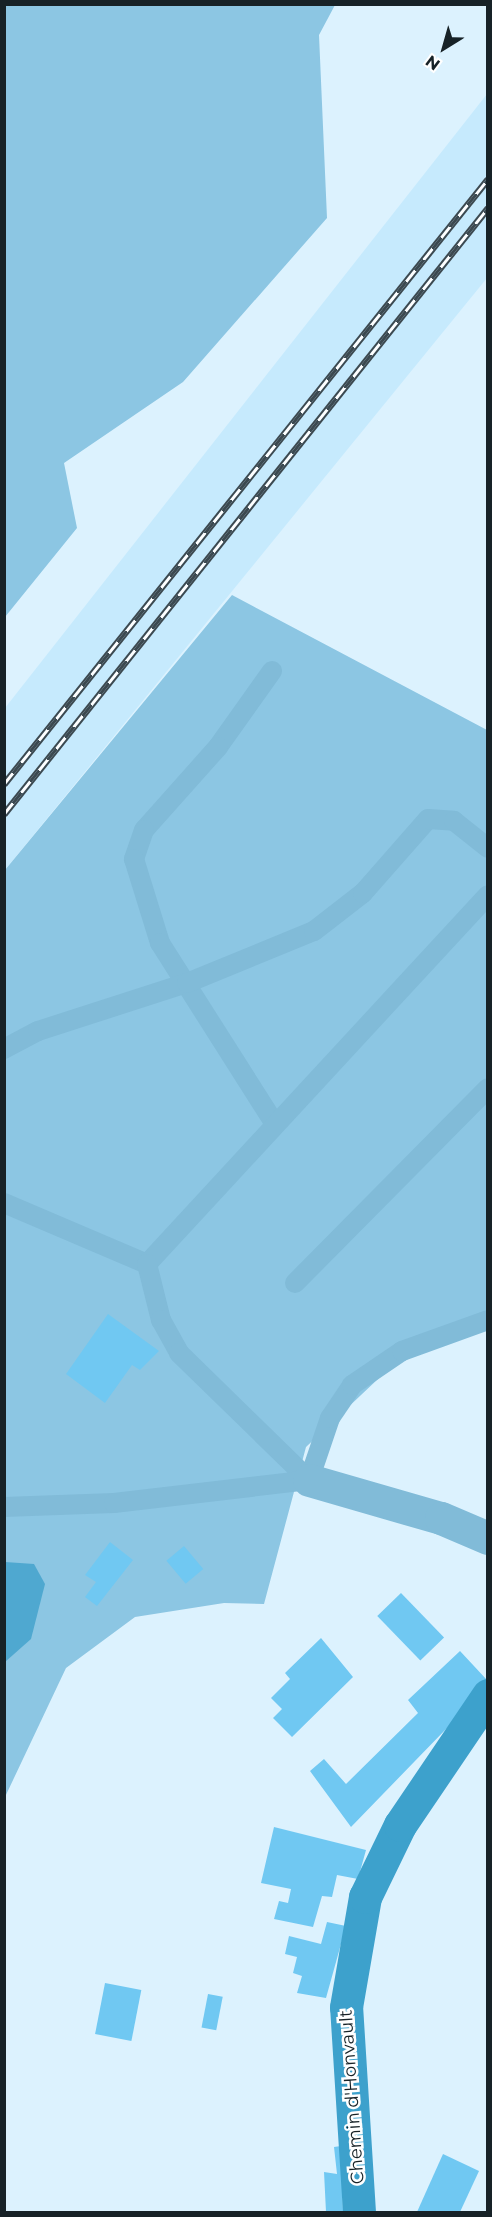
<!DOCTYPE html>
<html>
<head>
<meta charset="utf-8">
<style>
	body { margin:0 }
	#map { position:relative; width:492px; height:2217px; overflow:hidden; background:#dcf2fe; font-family:Montserrat,sans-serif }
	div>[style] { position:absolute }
	.built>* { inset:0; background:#c6eafd }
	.green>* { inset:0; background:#8cc6e3 }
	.water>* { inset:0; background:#4fa8d0 }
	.building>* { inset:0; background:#70c8f2; transform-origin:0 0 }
	.lane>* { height:20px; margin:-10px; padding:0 10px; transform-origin:10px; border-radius:10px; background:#81bbd8 }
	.street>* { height:33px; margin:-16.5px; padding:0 16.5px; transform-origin:16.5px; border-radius:16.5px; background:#81bbd8 }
	.secondary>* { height:33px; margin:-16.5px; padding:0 16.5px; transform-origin:16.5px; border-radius:16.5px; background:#3da1cc }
	.rail>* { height:7px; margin-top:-3.5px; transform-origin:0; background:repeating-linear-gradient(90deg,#fff 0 14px,#3c4950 0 28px); box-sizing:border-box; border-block:2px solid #3c4950 }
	span { translate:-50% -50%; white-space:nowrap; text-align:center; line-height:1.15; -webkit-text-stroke:5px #fff; paint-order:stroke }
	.street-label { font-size:18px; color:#172227 }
	.frame { position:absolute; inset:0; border:6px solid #172227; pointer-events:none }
	.north { position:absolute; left:414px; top:18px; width:60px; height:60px; -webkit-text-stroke:4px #fff; paint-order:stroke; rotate:217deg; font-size:16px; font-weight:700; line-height:24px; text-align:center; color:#172227 }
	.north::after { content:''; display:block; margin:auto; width:21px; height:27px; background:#172227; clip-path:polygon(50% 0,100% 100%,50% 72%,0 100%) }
</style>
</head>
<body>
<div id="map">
	<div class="built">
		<i style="clip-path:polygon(487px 94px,487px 278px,5px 870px,5px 708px)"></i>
	</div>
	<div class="green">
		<i style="clip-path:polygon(5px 4px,335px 5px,319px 35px,327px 218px,183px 382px,64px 463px,77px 528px,5px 617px)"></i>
		<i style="clip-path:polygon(232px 595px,487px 730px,487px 1328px,397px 1361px,306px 1447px,264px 1604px,224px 1603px,135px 1617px,66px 1668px,5px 1797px,5px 870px)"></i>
	</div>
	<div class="water">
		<i style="clip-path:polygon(5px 1562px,34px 1564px,45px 1584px,31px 1639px,5px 1662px)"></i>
	</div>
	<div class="building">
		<i style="clip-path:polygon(108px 1314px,159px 1351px,140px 1370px,132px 1365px,105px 1403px,66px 1374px)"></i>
		<i style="clip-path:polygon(110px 1542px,133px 1560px,97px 1606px,85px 1597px,96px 1582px,85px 1575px)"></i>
		<i style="left:184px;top:1546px;width:30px;height:23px;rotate:50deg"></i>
		<i style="left:401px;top:1593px;width:62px;height:33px;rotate:46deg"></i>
		<i style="clip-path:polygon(321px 1638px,353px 1677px,292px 1737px,273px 1718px,282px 1709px,271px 1698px,290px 1679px,285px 1673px)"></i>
		<i style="clip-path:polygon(460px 1651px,487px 1680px,479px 1695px,351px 1827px,310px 1771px,324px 1759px,346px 1784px,418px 1713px,408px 1700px)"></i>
		<i style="clip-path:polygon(274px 1827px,366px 1850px,358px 1879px,337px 1875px,332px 1897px,322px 1896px,313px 1927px,274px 1919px,279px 1901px,288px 1903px,291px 1889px,261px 1883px)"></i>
		<i style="clip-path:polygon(327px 1922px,346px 1926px,326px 1998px,297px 1993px,302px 1976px,293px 1973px,297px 1957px,285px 1954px,289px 1936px,321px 1944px)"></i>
		<i style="left:105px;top:1983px;width:37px;height:52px;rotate:11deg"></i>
		<i style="left:208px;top:1994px;width:15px;height:34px;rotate:11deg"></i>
		<i style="clip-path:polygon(341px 2146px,343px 2212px,326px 2212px,324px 2172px,337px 2174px,334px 2147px)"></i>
		<i style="clip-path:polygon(443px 2154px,479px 2171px,460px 2212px,417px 2212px)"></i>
	</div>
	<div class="lane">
		<i style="left:272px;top:671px;width:93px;rotate:125.4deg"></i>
		<i style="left:218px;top:747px;width:111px;rotate:131.7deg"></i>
		<i style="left:144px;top:830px;width:31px;rotate:109deg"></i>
		<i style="left:134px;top:859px;width:88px;rotate:72.8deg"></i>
		<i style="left:160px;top:943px;width:214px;rotate:57.6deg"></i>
		<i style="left:4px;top:1049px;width:38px;rotate:-28deg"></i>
		<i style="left:38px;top:1031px;width:157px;rotate:-17.9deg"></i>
		<i style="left:187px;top:983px;width:137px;rotate:-22.3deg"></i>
		<i style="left:314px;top:931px;width:62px;rotate:-37.8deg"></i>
		<i style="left:363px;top:893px;width:98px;rotate:-48.7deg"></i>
		<i style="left:428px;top:819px;width:26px;rotate:4deg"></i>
		<i style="left:454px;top:821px;width:43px;rotate:38.5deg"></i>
		<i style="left:4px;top:1203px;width:155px;rotate:23.1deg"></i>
		<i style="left:147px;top:1264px;width:502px;rotate:-47.26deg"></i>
		<i style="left:147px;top:1264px;width:58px;rotate:76deg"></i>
		<i style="left:161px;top:1320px;width:38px;rotate:61deg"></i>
		<i style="left:179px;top:1353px;width:182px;rotate:44.3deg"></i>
		<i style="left:295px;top:1283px;width:274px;rotate:-45.3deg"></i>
		<i style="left:309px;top:1480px;width:65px;rotate:-71.3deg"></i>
		<i style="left:330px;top:1418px;width:40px;rotate:-56deg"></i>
		<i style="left:352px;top:1385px;width:60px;rotate:-34.2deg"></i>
		<i style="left:402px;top:1351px;width:91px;rotate:-19.8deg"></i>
		<i style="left:4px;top:1507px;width:110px;rotate:-2.1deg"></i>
		<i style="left:114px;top:1503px;width:196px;rotate:-6.7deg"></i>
	</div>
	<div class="street">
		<i style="left:309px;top:1480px;width:137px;rotate:16.1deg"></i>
		<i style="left:441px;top:1518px;width:51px;rotate:23.1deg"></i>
	</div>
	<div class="secondary">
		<i style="left:359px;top:2212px;width:205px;rotate:-93.6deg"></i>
		<i style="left:346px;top:2007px;width:112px;rotate:-80.2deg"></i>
		<i style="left:365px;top:1897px;width:80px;rotate:-64.1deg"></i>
		<i style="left:400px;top:1825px;width:157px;rotate:-55.9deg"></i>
	</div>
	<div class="rail">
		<i style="left:4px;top:784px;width:775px;rotate:-51.34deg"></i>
		<i style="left:4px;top:814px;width:776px;rotate:-51.39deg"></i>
	</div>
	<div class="street-label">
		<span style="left:352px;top:2097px;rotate:-94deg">Chemin d'Honvault</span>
	</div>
	<div class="frame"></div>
	<div class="north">N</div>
</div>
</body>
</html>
